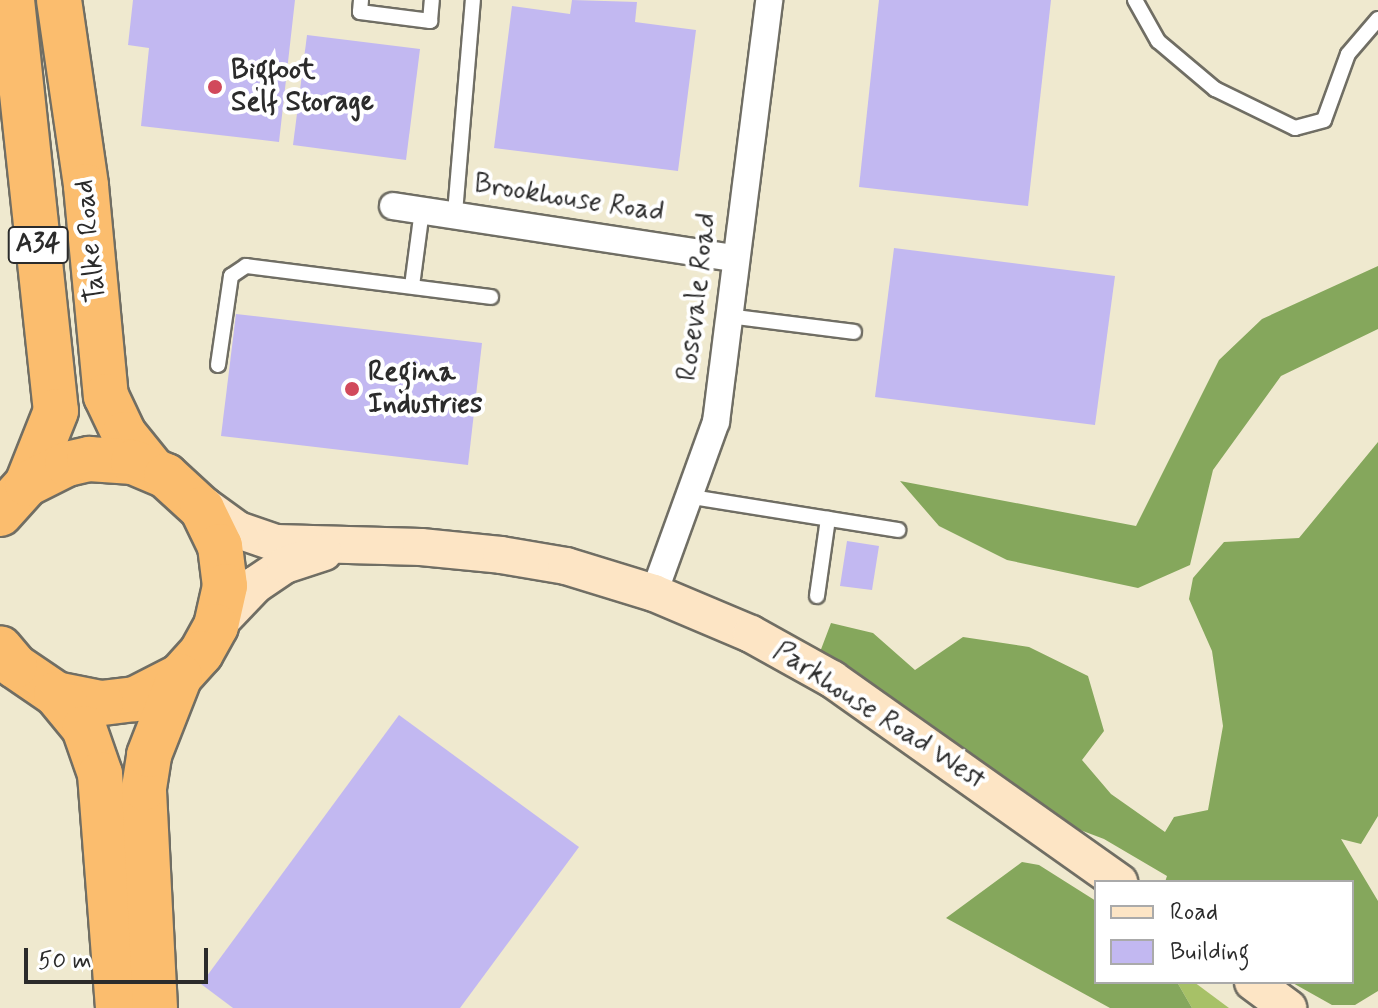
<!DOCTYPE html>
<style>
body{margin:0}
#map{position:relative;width:1378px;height:1008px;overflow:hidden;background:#efe9cf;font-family:Mynerve,sans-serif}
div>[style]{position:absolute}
.green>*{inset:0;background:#a7c167}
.forest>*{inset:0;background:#85a75c}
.building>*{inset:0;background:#c2b8f1}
.roads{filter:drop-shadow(2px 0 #706e64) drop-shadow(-2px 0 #706e64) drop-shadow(0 2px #706e64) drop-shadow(0 -2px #706e64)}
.lane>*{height:14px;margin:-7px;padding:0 7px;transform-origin:7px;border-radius:7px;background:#fff}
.street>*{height:26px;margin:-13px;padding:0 13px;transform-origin:13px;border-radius:13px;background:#fff}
.secondary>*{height:36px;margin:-18px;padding:0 18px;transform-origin:18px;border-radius:18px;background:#fde5c5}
.highway>*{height:44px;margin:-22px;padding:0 22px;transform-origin:22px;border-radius:22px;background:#fbbd6e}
.dots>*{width:22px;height:22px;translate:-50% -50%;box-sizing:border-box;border:4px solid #fff;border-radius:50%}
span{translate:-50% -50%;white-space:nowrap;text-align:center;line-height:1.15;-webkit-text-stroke:8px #fff;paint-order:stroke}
.shield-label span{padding:2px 6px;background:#fff;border:2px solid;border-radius:6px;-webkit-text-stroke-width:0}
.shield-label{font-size:26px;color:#2b2b2b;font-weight:700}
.poi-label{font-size:28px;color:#2b2b2b;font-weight:700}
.left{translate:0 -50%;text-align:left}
.street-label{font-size:28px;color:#2b2b2b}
.legend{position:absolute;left:1094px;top:880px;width:260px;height:104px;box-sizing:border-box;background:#fff;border:2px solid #aaa;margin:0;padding:10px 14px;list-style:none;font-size:24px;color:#2b2b2b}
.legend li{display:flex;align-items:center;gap:16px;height:40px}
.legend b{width:40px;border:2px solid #aaa}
.scale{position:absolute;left:24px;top:948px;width:184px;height:36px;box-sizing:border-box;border:4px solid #2b2b2b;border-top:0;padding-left:10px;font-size:24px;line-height:28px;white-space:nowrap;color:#2b2b2b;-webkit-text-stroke:6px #fff;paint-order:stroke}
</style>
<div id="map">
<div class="green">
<div style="clip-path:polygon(1177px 982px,1194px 982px,1229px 1008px,1192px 1008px)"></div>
</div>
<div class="forest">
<div style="clip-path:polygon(1378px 266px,1378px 329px,1281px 376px,1213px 470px,1190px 565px,1138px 588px,1007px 560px,939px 526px,900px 481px,1136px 526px,1219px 360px,1262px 319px)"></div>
<div style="clip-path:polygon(1378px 442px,1378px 816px,1361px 844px,1341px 839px,1378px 901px,1378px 991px,1355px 1005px,1332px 1005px,1291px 982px,1352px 982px,1352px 882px,1165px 882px,1167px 876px,1104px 839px,1059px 822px,820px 652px,831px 623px,873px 633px,915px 670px,963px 637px,1029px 647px,1088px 676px,1104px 731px,1082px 760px,1111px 794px,1165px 832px,1174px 817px,1208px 810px,1223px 726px,1212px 651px,1189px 599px,1193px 578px,1224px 542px,1299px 538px)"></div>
<div style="clip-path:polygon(1022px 862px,1039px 865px,1096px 901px,1096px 982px,1177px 982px,1192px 1008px,1110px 1008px,946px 918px)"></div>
</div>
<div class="building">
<div style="clip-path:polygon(133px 0,295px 0,279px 142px,141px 126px,149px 48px,128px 45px)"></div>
<div style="clip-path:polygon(572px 0,637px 2px,635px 22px,696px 30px,678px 171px,494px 148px,512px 6px,570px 14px)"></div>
<div style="clip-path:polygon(879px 0,1051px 0,1028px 206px,859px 187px)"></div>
<div style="clip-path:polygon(307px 35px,420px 49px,406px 160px,293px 145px)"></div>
<div style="clip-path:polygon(894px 248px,1115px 276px,1095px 425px,875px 397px)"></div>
<div style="clip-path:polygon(236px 314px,482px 343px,468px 465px,221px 436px)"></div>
<div style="clip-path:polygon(847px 541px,879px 546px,872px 590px,840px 586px)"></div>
<div style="clip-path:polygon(399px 715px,579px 847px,460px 1008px,233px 1008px,201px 984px)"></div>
</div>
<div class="roads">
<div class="lane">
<div style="left:361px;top:0;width:12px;rotate:95deg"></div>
<div style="left:360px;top:12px;width:71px;rotate:7.3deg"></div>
<div style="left:430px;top:21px;width:21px;rotate:-85deg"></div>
<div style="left:1135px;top:0;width:47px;rotate:60.7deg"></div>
<div style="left:1158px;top:41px;width:75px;rotate:40.1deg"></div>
<div style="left:1215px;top:89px;width:89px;rotate:26deg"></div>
<div style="left:1295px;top:128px;width:30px;rotate:-15deg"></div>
<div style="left:1324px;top:120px;width:70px;rotate:-70deg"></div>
<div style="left:1348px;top:54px;width:46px;rotate:-49.4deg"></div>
<div style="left:455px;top:213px;width:214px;rotate:-85.2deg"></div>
<div style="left:412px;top:286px;width:77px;rotate:-82.5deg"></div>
<div style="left:728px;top:316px;width:127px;rotate:7.2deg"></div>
<div style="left:218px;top:365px;width:90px;rotate:-81.7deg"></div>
<div style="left:231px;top:276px;width:18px;rotate:-34deg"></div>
<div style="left:246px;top:266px;width:247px;rotate:7.2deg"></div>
<div style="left:692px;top:497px;width:209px;rotate:9.1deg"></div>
<div style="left:817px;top:596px;width:78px;rotate:-81.9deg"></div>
</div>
<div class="street">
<div style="left:393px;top:206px;width:345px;rotate:8.7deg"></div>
<div style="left:654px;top:593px;width:182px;rotate:-70.1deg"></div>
<div style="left:716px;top:422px;width:425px;rotate:-82.8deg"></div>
</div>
<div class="secondary">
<div style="left:198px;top:501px;width:49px;rotate:35.9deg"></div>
<div style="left:238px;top:530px;width:40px;rotate:18.9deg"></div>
<div style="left:276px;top:543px;width:145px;rotate:1.6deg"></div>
<div style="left:421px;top:547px;width:80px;rotate:5.7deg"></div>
<div style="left:501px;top:555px;width:66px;rotate:9.6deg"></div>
<div style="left:566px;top:566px;width:92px;rotate:17.1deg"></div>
<div style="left:654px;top:593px;width:105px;rotate:22.9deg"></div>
<div style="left:751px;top:634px;width:93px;rotate:29.1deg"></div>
<div style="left:832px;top:679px;width:352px;rotate:35.3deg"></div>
<div style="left:216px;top:626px;width:57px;rotate:-46.4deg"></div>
<div style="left:255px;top:585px;width:36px;rotate:-34deg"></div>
<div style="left:285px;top:565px;width:41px;rotate:-18.4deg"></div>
<div style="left:1253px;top:982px;width:44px;rotate:36.6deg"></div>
</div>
<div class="highway">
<div style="left:12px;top:0;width:413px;rotate:83.9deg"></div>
<div style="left:56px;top:411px;width:79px;rotate:111.7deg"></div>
<div style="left:59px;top:0;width:188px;rotate:81.7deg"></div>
<div style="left:86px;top:186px;width:211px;rotate:84.6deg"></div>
<div style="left:106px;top:396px;width:42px;rotate:64.7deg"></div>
<div style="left:124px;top:434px;width:46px;rotate:51.1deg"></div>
<div style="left:0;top:514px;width:40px;rotate:-48deg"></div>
<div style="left:27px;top:484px;width:45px;rotate:-26.6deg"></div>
<div style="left:67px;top:464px;width:23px;rotate:-13deg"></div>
<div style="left:89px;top:459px;width:44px;rotate:3.9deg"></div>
<div style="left:133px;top:462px;width:36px;rotate:23deg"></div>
<div style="left:166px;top:476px;width:49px;rotate:42.5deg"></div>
<div style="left:202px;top:509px;width:41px;rotate:64.1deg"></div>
<div style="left:220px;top:546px;width:40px;rotate:82.9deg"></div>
<div style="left:225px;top:586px;width:41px;rotate:102.7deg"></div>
<div style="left:216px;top:626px;width:31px;rotate:119deg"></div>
<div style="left:201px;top:653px;width:31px;rotate:132deg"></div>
<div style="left:180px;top:676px;width:51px;rotate:152.9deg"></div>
<div style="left:135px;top:699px;width:34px;rotate:173deg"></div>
<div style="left:101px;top:703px;width:46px;rotate:-168.7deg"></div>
<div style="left:56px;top:694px;width:50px;rotate:-145.7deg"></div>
<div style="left:15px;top:666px;width:23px;rotate:-130deg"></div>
<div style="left:56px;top:694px;width:44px;rotate:50.5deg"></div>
<div style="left:84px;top:728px;width:49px;rotate:70.8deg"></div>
<div style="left:100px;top:774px;width:235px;rotate:85.6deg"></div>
<div style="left:155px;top:1008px;width:220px;rotate:-92.9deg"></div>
<div style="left:144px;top:788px;width:33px;rotate:-81deg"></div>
<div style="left:149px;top:755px;width:85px;rotate:-68.6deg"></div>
</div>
</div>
<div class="dots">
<div style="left:215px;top:87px;background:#d1495b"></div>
<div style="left:352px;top:389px;background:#d1495b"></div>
</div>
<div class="shield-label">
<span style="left:38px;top:245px">A34</span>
</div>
<div class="poi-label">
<span class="left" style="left:231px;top:87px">Bigfoot<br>Self Storage</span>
<span class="left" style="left:368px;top:389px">Regina<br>Industries</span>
</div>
<div class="street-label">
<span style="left:569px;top:199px;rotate:9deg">Brookhouse Road</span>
<span style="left:91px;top:241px;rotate:-96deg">Talke Road</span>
<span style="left:698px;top:297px;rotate:-83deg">Rosevale Road</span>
<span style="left:879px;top:716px;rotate:33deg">Parkhouse Road West</span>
</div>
<ul class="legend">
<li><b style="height:10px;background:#fde5c5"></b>Road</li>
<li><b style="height:22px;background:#c2b8f1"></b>Building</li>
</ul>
<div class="scale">50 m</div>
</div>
